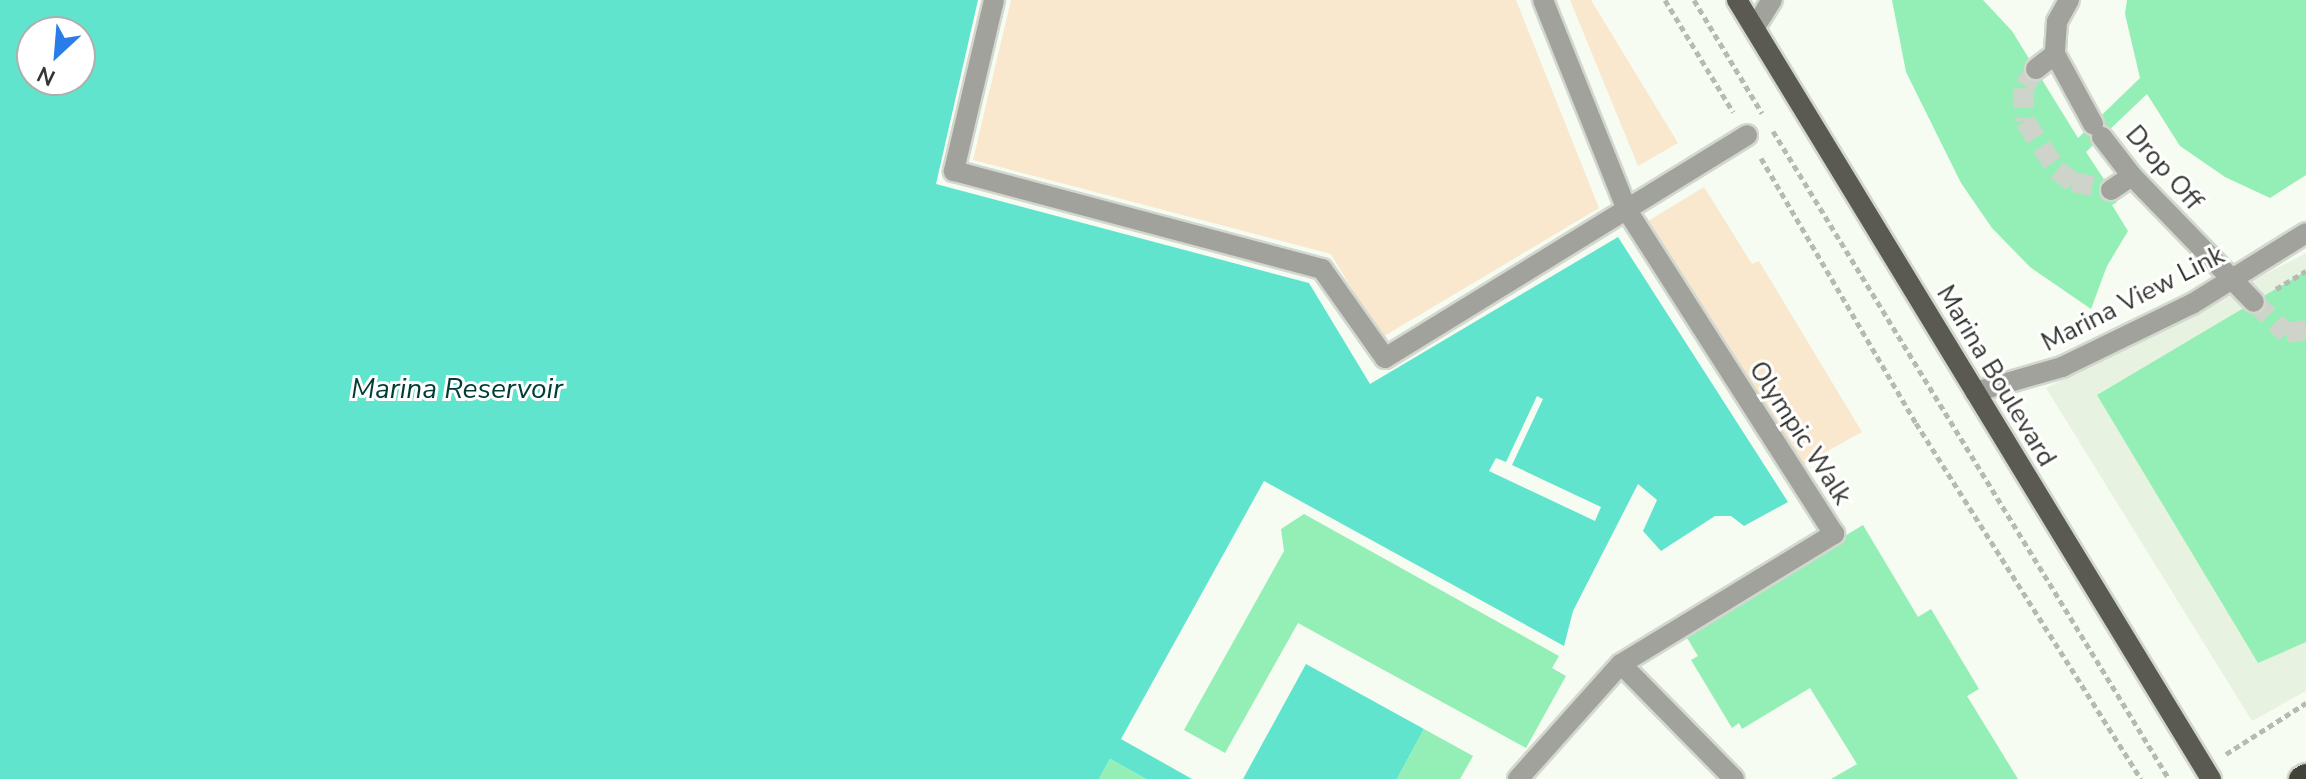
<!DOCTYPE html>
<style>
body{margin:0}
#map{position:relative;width:2306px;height:779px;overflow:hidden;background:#f6fcf1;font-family:"Nunito Sans",sans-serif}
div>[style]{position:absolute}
.built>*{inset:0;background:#e8f2e0}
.green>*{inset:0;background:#f9e8ce}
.water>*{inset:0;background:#61e4ce}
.pier>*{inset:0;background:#f6fcf1}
.building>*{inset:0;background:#93efb5}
.minor-tunnel>*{height:20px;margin-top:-10px;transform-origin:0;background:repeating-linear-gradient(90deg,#cfd4cb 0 20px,transparent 0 30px)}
.path>*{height:5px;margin-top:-2.5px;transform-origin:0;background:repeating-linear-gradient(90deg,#b6bbb2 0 6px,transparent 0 10px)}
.roads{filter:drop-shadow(2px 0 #d3d8cf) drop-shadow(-2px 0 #d3d8cf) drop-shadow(0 2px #d3d8cf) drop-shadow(0 -2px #d3d8cf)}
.minor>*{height:20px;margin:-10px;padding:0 10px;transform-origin:10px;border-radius:10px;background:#a2a29d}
.major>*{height:20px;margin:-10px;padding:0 10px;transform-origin:10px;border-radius:10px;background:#5b5a52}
.highway>*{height:24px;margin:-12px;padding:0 12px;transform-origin:12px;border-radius:12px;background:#424238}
span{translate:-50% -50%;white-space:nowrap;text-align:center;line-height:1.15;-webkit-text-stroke:6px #fff;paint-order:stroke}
.street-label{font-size:26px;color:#343632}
.water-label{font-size:28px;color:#003e35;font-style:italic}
.north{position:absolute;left:16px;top:16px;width:80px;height:80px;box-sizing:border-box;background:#fff;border:2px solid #aeafad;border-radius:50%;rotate:206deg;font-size:22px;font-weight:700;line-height:32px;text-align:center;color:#343632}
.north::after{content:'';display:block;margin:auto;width:28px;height:36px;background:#2a7de8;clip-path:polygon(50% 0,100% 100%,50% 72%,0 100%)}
</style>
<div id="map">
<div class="built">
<div style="clip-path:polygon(2306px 253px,2306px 691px,2252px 721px,2046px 388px)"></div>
</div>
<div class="green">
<div style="clip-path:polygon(1011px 0,1516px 0,1599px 208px,1381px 338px,1331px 254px,973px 160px)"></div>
<div style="clip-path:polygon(1570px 0,1591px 0,1678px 143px,1638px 166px)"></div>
<div style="clip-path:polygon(1704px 187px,1752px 264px,1759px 261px,1862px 432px,1804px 464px,1648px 221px)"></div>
</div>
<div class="water">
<div style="clip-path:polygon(evenodd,0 0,978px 0,936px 184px,1309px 283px,1370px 384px,1618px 237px,1788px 502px,1744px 526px,1731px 516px,1715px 516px,1661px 551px,1643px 531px,1657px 500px,1638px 484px,1573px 611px,1564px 646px,1264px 481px,1121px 739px,1192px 779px,1146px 779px,1110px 759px,1099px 779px,0 779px,0 0,32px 32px,80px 32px,80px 80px,32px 80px,32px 32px)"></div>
<div style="clip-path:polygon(1306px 664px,1424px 729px,1397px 779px,1243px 779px)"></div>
</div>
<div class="pier">
<div style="clip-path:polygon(1537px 396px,1543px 399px,1512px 465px,1601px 507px,1595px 521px,1489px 471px,1496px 458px,1506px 462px)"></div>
</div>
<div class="building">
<div style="clip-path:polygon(1892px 0,1983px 0,2012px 31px,2078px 138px,2140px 78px,2125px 14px,2127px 0,2306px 0,2306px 175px,2270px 198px,2225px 177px,2180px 146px,2147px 94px,2086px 152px,2111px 190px,2117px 202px,2112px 205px,2128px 231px,2107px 266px,2091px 309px,2030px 267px,1992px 228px,1961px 183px,1906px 72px)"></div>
<div style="clip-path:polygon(2306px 271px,2306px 642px,2258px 663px,2097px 395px)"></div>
<div style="clip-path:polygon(1304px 514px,1559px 656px,1552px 668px,1566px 676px,1526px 748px,1298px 623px,1225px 753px,1184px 730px,1284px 551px,1281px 529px)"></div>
<div style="clip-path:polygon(1863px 525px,1918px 617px,1931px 609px,1979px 689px,1967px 696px,2018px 779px,1831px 779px,1857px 764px,1810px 688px,1742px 729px,1739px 723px,1732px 728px,1691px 660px,1698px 656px,1684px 633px)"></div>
<div style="clip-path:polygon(1424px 729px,1473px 756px,1460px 779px,1397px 779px)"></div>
<div style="clip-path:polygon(1110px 759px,1146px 779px,1099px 779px)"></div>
</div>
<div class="minor-tunnel">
<div style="left:2036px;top:69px;width:23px;rotate:124deg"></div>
<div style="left:2023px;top:88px;width:33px;rotate:87deg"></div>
<div style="left:2025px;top:121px;width:59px;rotate:56.9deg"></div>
<div style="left:2057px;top:170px;width:20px;rotate:37deg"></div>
<div style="left:2073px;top:182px;width:39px;rotate:12deg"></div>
<div style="left:2254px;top:302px;width:45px;rotate:44.1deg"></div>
<div style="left:2286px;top:333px;width:20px;rotate:-9deg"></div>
</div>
<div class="path">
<div style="left:1665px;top:0;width:131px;rotate:58.7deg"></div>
<div style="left:1694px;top:0;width:132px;rotate:59deg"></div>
<div style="left:1773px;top:131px;width:759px;rotate:58.57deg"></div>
<div style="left:1761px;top:158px;width:307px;rotate:59.7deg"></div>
<div style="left:1916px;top:423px;width:421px;rotate:57.7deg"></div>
<div style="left:2276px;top:289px;width:35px;rotate:-31deg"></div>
<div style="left:2226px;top:754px;width:95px;rotate:-32.5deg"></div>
</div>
<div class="roads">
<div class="minor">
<div style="left:994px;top:0;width:176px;rotate:103.2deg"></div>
<div style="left:954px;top:171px;width:381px;rotate:14.9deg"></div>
<div style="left:1322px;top:269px;width:109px;rotate:54.7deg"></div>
<div style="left:1385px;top:358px;width:425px;rotate:-31.6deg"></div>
<div style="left:2069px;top:0;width:25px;rotate:119deg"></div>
<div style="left:2057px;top:22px;width:32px;rotate:94deg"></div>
<div style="left:2055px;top:54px;width:80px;rotate:61.5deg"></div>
<div style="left:1755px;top:27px;width:32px;rotate:-58deg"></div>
<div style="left:2036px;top:69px;width:24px;rotate:-38deg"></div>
<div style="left:2102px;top:137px;width:49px;rotate:52.4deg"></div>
<div style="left:2132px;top:176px;width:175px;rotate:45.9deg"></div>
<div style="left:2111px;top:190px;width:25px;rotate:-34deg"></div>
<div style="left:1975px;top:392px;width:91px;rotate:-16deg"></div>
<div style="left:2062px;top:367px;width:144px;rotate:-25.9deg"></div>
<div style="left:2192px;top:304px;width:134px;rotate:-31.9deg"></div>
<div style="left:1621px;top:664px;width:161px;rotate:45.5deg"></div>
<div style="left:1518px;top:779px;width:154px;rotate:-48.2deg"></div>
<div style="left:1621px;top:664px;width:250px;rotate:-31.4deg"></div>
<div style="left:1834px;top:534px;width:384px;rotate:-122.6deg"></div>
<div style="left:1627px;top:210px;width:226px;rotate:-111.8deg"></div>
</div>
<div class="major">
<div style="left:1737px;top:0;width:912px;rotate:58.68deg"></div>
</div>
<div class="highway">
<div style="left:2301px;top:779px;width:6px;rotate:-31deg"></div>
</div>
</div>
<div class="street-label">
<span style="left:2164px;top:168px;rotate:49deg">Drop Off</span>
<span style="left:2133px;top:299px;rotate:-27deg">Marina View Link</span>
<span style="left:1996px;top:376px;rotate:59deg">Marina Boulevard</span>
<span style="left:1800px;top:433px;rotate:57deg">Olympic Walk</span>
</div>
<div class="water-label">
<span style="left:457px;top:389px">Marina Reservoir</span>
</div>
<div class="north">N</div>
</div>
